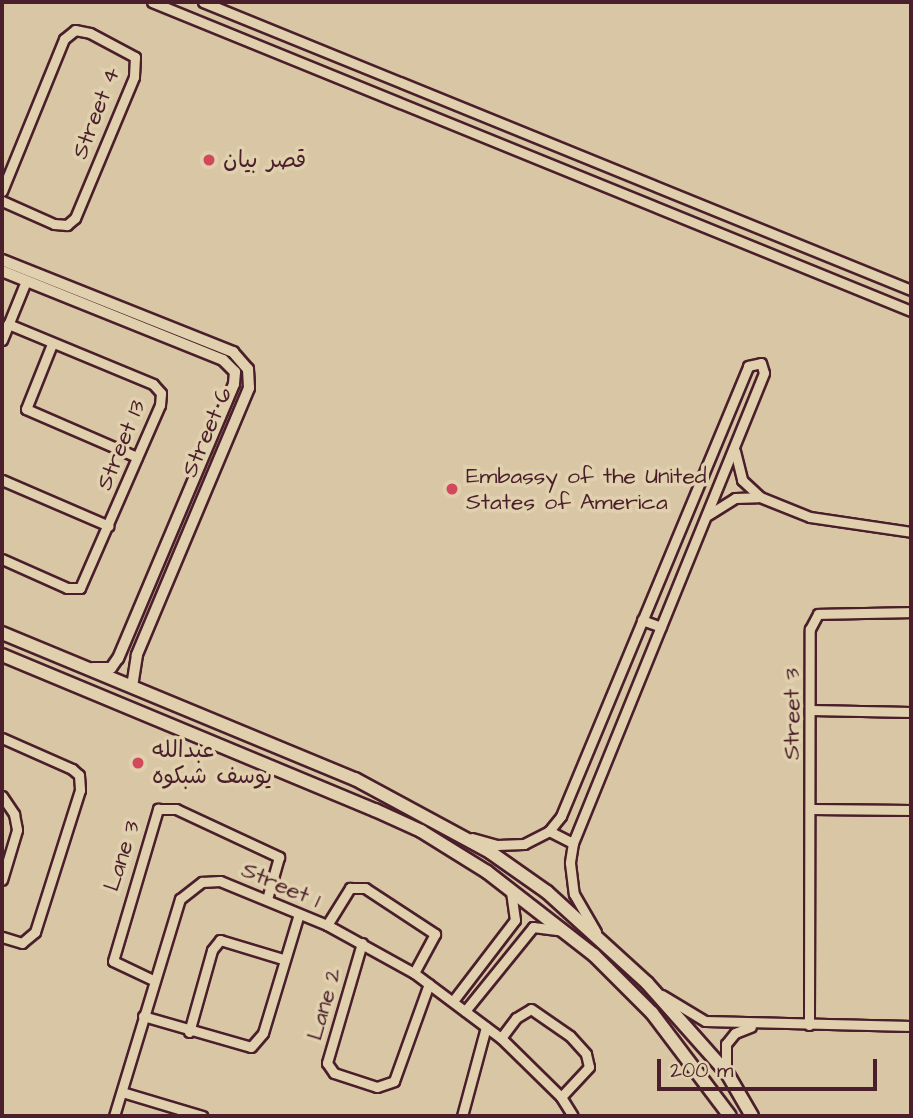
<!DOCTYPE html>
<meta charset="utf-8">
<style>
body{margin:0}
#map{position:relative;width:913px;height:1118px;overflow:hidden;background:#d8c6a5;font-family:"Architects Daughter","Playpen Sans Arabic",sans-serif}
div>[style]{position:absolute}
.roads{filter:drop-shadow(2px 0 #4a1f2b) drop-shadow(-2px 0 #4a1f2b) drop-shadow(0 2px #4a1f2b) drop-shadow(0 -2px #4a1f2b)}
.minor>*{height:9px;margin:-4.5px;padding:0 4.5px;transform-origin:4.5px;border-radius:4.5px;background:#e1d0ad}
.tertiary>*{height:10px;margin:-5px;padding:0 5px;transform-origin:5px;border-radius:5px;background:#e1d0ad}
.secondary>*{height:12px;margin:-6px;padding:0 6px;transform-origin:6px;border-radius:6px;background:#e1d0ad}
.dots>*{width:19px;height:19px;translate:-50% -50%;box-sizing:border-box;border:4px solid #e1d0ad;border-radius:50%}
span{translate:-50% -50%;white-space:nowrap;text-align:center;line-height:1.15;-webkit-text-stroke:7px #e1d0ad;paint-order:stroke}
.street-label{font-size:23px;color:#4a1f2b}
.poi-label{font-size:23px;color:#4a1f2b}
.left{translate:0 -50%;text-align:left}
.frame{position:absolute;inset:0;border:4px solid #4a1f2b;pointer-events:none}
.scale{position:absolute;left:657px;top:1059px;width:220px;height:32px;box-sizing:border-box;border:4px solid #4a1f2b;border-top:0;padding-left:9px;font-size:21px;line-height:24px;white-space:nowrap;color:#4a1f2b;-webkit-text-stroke:5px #e1d0ad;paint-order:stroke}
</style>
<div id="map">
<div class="roads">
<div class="minor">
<div style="left:152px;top:2px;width:819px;rotate:22.15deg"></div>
<div style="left:203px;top:2px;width:764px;rotate:22.14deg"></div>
<div style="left:2px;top:191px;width:164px;rotate:-67.8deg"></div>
<div style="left:64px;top:39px;width:14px;rotate:-39deg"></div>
<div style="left:75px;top:30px;width:15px;rotate:11deg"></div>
<div style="left:90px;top:33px;width:51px;rotate:28.1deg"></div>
<div style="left:135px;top:57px;width:20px;rotate:93deg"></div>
<div style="left:134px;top:77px;width:153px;rotate:112.7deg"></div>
<div style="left:75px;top:218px;width:11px;rotate:139deg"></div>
<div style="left:67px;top:225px;width:13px;rotate:-176deg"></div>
<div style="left:54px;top:224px;width:57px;rotate:-156.1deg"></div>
<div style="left:2px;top:340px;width:64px;rotate:-67.9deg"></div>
<div style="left:52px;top:344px;width:70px;rotate:111.8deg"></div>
<div style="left:26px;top:409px;width:121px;rotate:23.4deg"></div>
<div style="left:735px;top:451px;width:30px;rotate:76deg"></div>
<div style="left:742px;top:480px;width:25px;rotate:43deg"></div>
<div style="left:760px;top:497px;width:54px;rotate:21.8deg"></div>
<div style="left:810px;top:517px;width:102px;rotate:8.4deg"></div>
<div style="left:2px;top:480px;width:116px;rotate:23.3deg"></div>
<div style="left:708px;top:515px;width:32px;rotate:-32deg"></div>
<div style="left:735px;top:498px;width:23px;rotate:-2deg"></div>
<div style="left:2px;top:559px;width:71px;rotate:24deg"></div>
<div style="left:67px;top:588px;width:13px"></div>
<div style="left:80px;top:588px;width:200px;rotate:-66.4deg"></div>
<div style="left:160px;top:405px;width:12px;rotate:-85deg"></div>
<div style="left:161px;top:393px;width:12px;rotate:-132deg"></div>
<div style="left:153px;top:384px;width:157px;rotate:-157.5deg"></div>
<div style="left:642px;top:620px;width:20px;rotate:20deg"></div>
<div style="left:811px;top:710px;width:100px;rotate:1.1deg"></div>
<div style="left:2px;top:738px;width:77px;rotate:23.9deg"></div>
<div style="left:72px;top:769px;width:9px;rotate:41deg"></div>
<div style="left:79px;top:775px;width:15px;rotate:86deg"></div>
<div style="left:80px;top:790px;width:149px;rotate:107.6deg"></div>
<div style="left:35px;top:932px;width:17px;rotate:140deg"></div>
<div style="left:22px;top:943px;width:21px;rotate:-163deg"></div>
<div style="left:2px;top:796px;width:22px;rotate:56deg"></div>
<div style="left:14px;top:814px;width:16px;rotate:79deg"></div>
<div style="left:17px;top:830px;width:52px;rotate:106.7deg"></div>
<div style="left:812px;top:809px;width:99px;rotate:0.6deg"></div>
<div style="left:549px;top:831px;width:27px;rotate:27deg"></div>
<div style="left:472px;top:838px;width:26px;rotate:16deg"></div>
<div style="left:497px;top:845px;width:27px;rotate:-2deg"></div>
<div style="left:524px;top:844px;width:28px;rotate:-27deg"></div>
<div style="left:549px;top:831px;width:19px;rotate:-51deg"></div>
<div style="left:561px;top:816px;width:487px;rotate:-67.4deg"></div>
<div style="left:748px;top:366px;width:13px;rotate:-13deg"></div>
<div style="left:761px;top:363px;width:10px;rotate:73deg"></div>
<div style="left:764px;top:373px;width:507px;rotate:112.12deg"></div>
<div style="left:573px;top:843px;width:20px;rotate:99deg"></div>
<div style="left:570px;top:863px;width:31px;rotate:83deg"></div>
<div style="left:574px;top:894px;width:44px;rotate:59.9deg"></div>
<div style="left:327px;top:925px;width:44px;rotate:-58.1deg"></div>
<div style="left:350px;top:888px;width:15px"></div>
<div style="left:365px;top:888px;width:84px;rotate:33.3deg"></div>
<div style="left:435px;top:934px;width:44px;rotate:118.3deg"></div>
<div style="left:362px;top:943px;width:125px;rotate:106.3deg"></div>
<div style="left:327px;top:1063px;width:12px;rotate:55deg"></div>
<div style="left:334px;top:1073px;width:45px;rotate:18deg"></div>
<div style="left:377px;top:1087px;width:18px;rotate:-19deg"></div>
<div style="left:394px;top:1081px;width:103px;rotate:-70.2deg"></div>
<div style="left:153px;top:980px;width:44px;rotate:-154.6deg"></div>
<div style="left:113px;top:961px;width:159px;rotate:-73.5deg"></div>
<div style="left:158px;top:809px;width:18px"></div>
<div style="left:176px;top:809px;width:114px;rotate:25deg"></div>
<div style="left:279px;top:857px;width:44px;rotate:105.9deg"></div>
<div style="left:662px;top:995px;width:50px;rotate:31.2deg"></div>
<div style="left:705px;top:1021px;width:206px;rotate:1.4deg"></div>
<div style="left:453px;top:1001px;width:102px;rotate:-52.6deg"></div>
<div style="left:515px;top:920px;width:30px;rotate:-98deg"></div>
<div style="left:465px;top:1011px;width:108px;rotate:-51deg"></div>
<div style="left:533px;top:927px;width:26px;rotate:7deg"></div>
<div style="left:143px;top:1016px;width:112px;rotate:16deg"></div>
<div style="left:251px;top:1047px;width:18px;rotate:-49deg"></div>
<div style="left:263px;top:1033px;width:124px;rotate:-73.2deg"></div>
<div style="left:809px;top:1025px;width:396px;rotate:-89.9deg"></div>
<div style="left:810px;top:629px;width:17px;rotate:-62deg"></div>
<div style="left:818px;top:614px;width:93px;rotate:-1.2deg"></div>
<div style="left:189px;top:1032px;width:85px;rotate:-74.3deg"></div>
<div style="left:212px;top:950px;width:13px;rotate:-51deg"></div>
<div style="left:220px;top:940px;width:66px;rotate:16.8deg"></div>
<div style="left:501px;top:1038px;width:25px;rotate:-53deg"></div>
<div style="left:516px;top:1018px;width:17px;rotate:-31deg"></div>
<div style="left:531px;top:1009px;width:47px;rotate:34.7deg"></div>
<div style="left:570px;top:1036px;width:24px;rotate:48deg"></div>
<div style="left:586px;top:1054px;width:13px;rotate:77deg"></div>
<div style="left:589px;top:1067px;width:41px;rotate:133deg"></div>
<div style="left:726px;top:1072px;width:28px;rotate:-90deg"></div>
<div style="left:726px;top:1044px;width:14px;rotate:-51deg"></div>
<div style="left:735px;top:1033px;width:17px;rotate:-21deg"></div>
<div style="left:122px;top:1092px;width:84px;rotate:16.7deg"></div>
<div style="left:114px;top:1116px;width:227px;rotate:-73.1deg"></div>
<div style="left:180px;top:899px;width:28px;rotate:-38deg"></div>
<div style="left:202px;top:882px;width:18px;rotate:-3deg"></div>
<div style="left:220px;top:881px;width:116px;rotate:22.4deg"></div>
<div style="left:327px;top:925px;width:99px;rotate:28.9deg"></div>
<div style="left:414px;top:973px;width:109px;rotate:36.8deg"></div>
<div style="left:501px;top:1038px;width:84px;rotate:44.5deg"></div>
<div style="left:561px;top:1097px;width:22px;rotate:58deg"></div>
<div style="left:462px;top:1116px;width:92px;rotate:-74.9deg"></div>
</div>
<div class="tertiary">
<div style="left:2px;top:260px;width:249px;rotate:21.7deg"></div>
<div style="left:233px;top:352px;width:23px;rotate:49deg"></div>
<div style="left:248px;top:369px;width:19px;rotate:87deg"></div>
<div style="left:249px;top:388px;width:290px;rotate:112.8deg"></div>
<div style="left:137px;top:655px;width:31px;rotate:99deg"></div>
<div style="left:2px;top:271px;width:238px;rotate:21.9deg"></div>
<div style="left:223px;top:360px;width:17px;rotate:45deg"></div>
<div style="left:235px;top:372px;width:12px;rotate:95deg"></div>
<div style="left:234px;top:384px;width:298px;rotate:112.9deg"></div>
<div style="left:118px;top:658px;width:12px;rotate:125deg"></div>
<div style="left:111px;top:668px;width:18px;rotate:180deg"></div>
</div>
<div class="secondary">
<div style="left:2px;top:633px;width:382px;rotate:22.5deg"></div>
<div style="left:355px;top:779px;width:153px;rotate:28.4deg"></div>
<div style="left:490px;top:852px;width:70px;rotate:35.1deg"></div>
<div style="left:547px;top:892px;width:135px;rotate:42.3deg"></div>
<div style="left:647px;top:983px;width:120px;rotate:48.4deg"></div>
<div style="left:727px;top:1073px;width:50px;rotate:59.8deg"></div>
<div style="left:2px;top:655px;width:404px;rotate:22.6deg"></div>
<div style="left:375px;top:810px;width:51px;rotate:24.5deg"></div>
<div style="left:421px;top:831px;width:78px;rotate:31.8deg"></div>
<div style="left:487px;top:872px;width:135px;rotate:37.8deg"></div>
<div style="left:594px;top:955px;width:82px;rotate:45deg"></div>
<div style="left:652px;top:1013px;width:129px;rotate:52.9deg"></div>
</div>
</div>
<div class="dots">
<div style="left:209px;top:160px;background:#d1495b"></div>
<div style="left:452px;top:489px;background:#d1495b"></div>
<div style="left:138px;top:763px;background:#d1495b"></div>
</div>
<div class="street-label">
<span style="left:96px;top:113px;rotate:-69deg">Street 4</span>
<span style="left:207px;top:432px;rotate:-67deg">Street 6</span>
<span style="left:121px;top:445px;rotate:-68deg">Street 13</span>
<span style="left:792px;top:714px;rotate:-90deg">Street 3</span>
<span style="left:122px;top:856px;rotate:-72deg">Lane 3</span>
<span style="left:281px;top:885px;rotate:23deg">Street 1</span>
<span style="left:324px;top:1004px;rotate:-74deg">Lane 2</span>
</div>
<div class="poi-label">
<span class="left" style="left:223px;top:160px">قصر بيان</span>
<span class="left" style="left:466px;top:489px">Embassy of the United<br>States of America</span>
<span class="left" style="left:152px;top:763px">عبدالله<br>يوسف شبكوه</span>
</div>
<div class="frame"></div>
<div class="scale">200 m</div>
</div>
